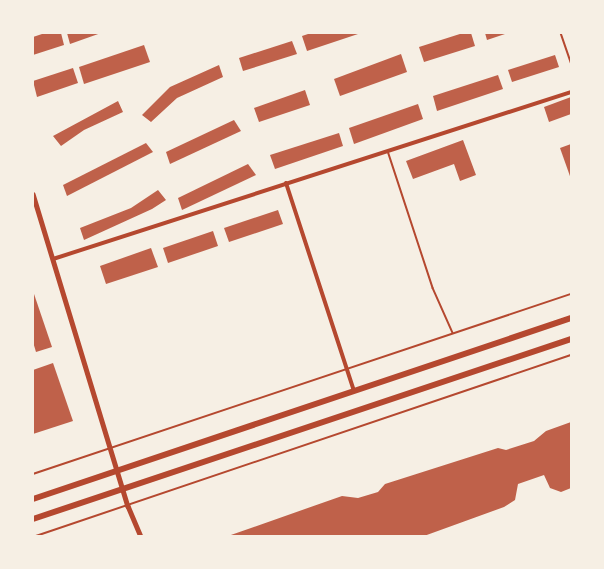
<!DOCTYPE html>
<style>
body{margin:0}
#map{position:relative;width:604px;height:569px;overflow:hidden;background:#f6efe4;font-family:Overpass,sans-serif}
div>[style]{position:absolute}
.building>*{inset:0;background:#bf614a}
.service>*{height:1.5px;margin:-0.75px;padding:0 0.75px;transform-origin:0.75px;border-radius:0.75px;background:#b5482f}
.minor>*{height:4px;margin:-2px;padding:0 2px;transform-origin:2px;border-radius:2px;background:#b5482f}
.tertiary>*{height:4.5px;margin:-2.25px;padding:0 2.25px;transform-origin:2.25px;border-radius:2.25px;background:#b5482f}
.primary>*{height:6px;margin:-3px;padding:0 3px;transform-origin:3px;border-radius:3px;background:#b5482f}
span{translate:-50% -50%;white-space:nowrap;text-align:center;line-height:1.15;-webkit-text-stroke:6px #f6efe4;paint-order:stroke}
.frame{position:absolute;inset:0;border:34px solid #f6efe4;pointer-events:none}
</style>
<div id="map">
<div class="building">
<div style="clip-path:polygon(45px 33px,61px 33px,64px 45px,33px 55px,33px 37px)"></div>
<div style="clip-path:polygon(67px 33px,101px 33px,70px 44px)"></div>
<div style="clip-path:polygon(311px 33px,361px 33px,307px 51px,302px 36px)"></div>
<div style="clip-path:polygon(463px 33px,471px 33px,475px 46px,424px 62px,419px 47px)"></div>
<div style="clip-path:polygon(485px 33px,508px 33px,487px 40px)"></div>
<div style="clip-path:polygon(292px 41px,297px 54px,243px 71px,239px 58px)"></div>
<div style="clip-path:polygon(144px 45px,150px 62px,84px 84px,79px 67px)"></div>
<div style="clip-path:polygon(401px 54px,407px 72px,340px 96px,334px 79px)"></div>
<div style="clip-path:polygon(555px 55px,559px 67px,512px 82px,508px 70px)"></div>
<div style="clip-path:polygon(219px 65px,223px 77px,177px 98px,151px 122px,142px 115px,170px 87px)"></div>
<div style="clip-path:polygon(73px 68px,78px 83px,37px 97px,33px 81px)"></div>
<div style="clip-path:polygon(498px 75px,503px 89px,437px 111px,433px 96px)"></div>
<div style="clip-path:polygon(305px 90px,310px 105px,259px 122px,254px 108px)"></div>
<div style="clip-path:polygon(571px 97px,571px 114px,549px 122px,544px 107px)"></div>
<div style="clip-path:polygon(118px 101px,123px 112px,84px 130px,61px 146px,53px 136px)"></div>
<div style="clip-path:polygon(418px 104px,423px 119px,354px 144px,349px 128px)"></div>
<div style="clip-path:polygon(234px 120px,241px 131px,170px 164px,166px 152px)"></div>
<div style="clip-path:polygon(339px 133px,343px 146px,275px 169px,270px 155px)"></div>
<div style="clip-path:polygon(463px 140px,476px 175px,460px 181px,454px 164px,413px 179px,406px 161px)"></div>
<div style="clip-path:polygon(146px 143px,153px 152px,67px 196px,63px 185px)"></div>
<div style="clip-path:polygon(571px 144px,571px 179px,560px 148px)"></div>
<div style="clip-path:polygon(248px 164px,256px 175px,182px 210px,178px 198px)"></div>
<div style="clip-path:polygon(158px 190px,166px 200px,152px 209px,84px 240px,80px 228px,131px 208px)"></div>
<div style="clip-path:polygon(278px 210px,283px 224px,229px 242px,224px 228px)"></div>
<div style="clip-path:polygon(213px 231px,218px 246px,168px 263px,163px 248px)"></div>
<div style="clip-path:polygon(151px 248px,158px 267px,106px 284px,100px 266px)"></div>
<div style="clip-path:polygon(33px 291px,52px 347px,36px 352px,33px 342px)"></div>
<div style="clip-path:polygon(53px 363px,73px 421px,33px 434px,33px 370px)"></div>
<div style="clip-path:polygon(571px 422px,571px 488px,561px 492px,550px 488px,544px 475px,518px 484px,515px 500px,504px 507px,424px 536px,228px 536px,342px 496px,358px 498px,378px 492px,385px 484px,498px 448px,506px 450px,534px 441px,546px 431px)"></div>
</div>
<div class="service">
<div style="left:561px;top:33px;width:31px;rotate:71deg"></div>
<div style="left:388px;top:151px;width:144px;rotate:71.8deg"></div>
<div style="left:433px;top:288px;width:49px;rotate:66deg"></div>
<div style="left:33px;top:474px;width:567px;rotate:-18.5deg"></div>
<div style="left:36px;top:536px;width:565px;rotate:-18.69deg"></div>
</div>
<div class="minor">
<div style="left:286px;top:183px;width:219px;rotate:71.9deg"></div>
<div style="left:53px;top:259px;width:544px;rotate:-17.87deg"></div>
</div>
<div class="tertiary">
<div style="left:33px;top:194px;width:326px;rotate:73.1deg"></div>
<div style="left:128px;top:506px;width:33px;rotate:67deg"></div>
</div>
<div class="primary">
<div style="left:33px;top:499px;width:568px;rotate:-18.59deg"></div>
<div style="left:33px;top:519px;width:567px;rotate:-18.5deg"></div>
</div>
<div class="frame"></div>
</div>
